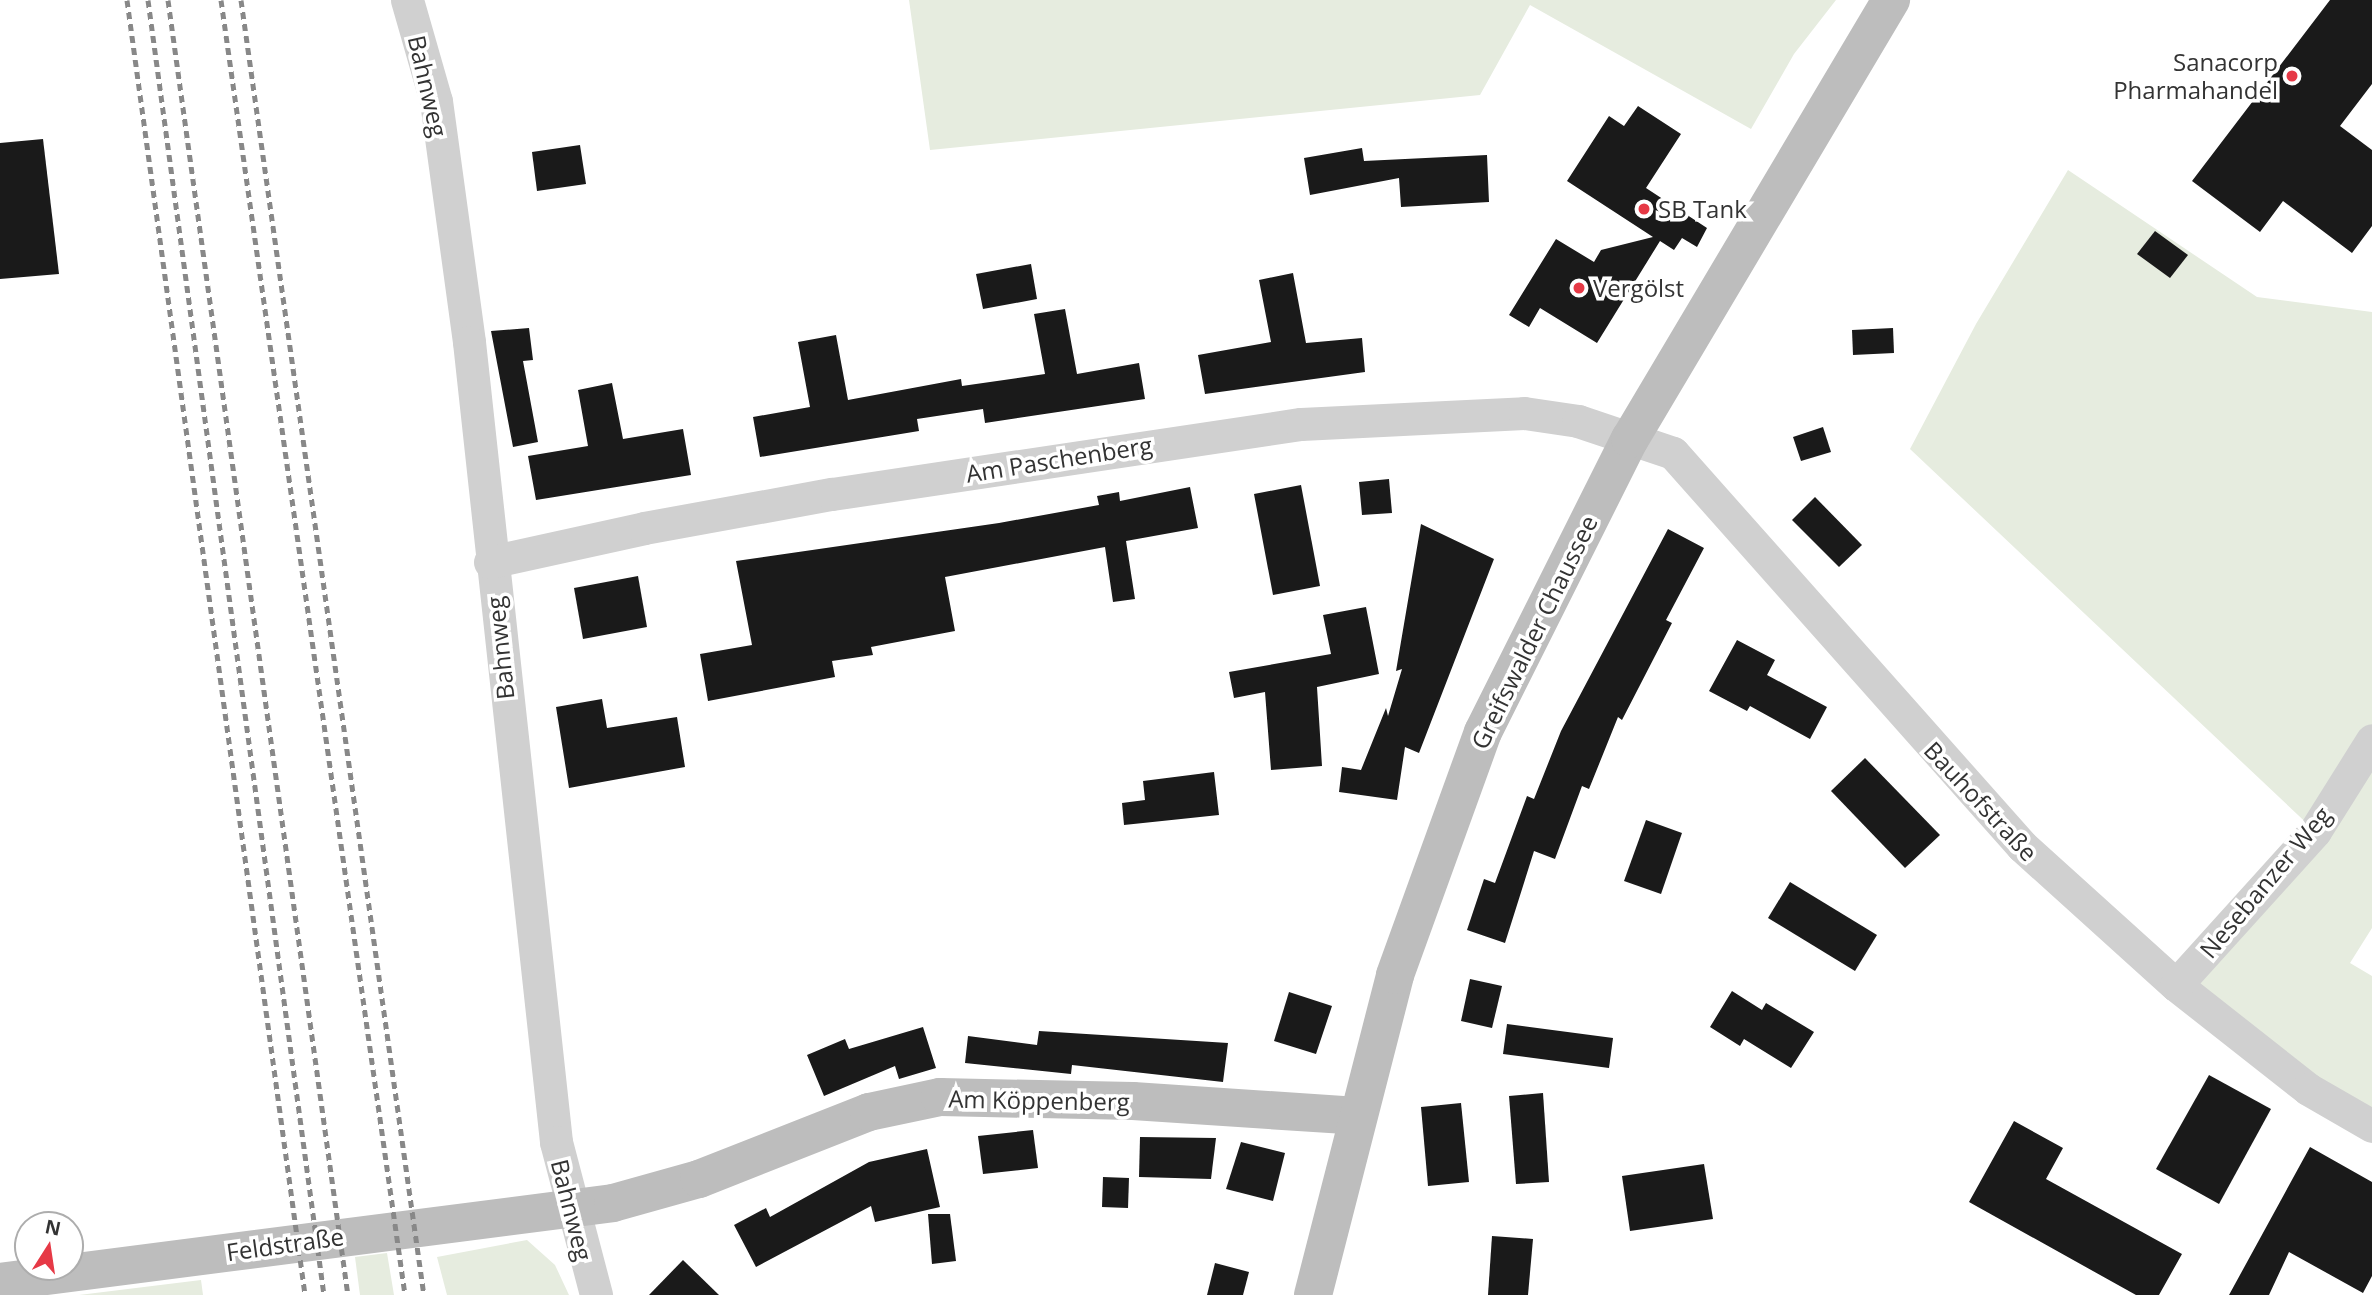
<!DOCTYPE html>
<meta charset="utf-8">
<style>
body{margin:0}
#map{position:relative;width:2372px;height:1295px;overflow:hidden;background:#fff;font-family:"Open Sans",sans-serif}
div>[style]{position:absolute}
.green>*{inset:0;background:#e6ecdf}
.building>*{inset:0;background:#1a1a1a}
.street>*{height:33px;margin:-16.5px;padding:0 16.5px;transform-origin:16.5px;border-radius:16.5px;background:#d0d0d0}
.secondary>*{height:38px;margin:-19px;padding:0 19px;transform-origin:19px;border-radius:19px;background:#bdbdbd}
.rail>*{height:5px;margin-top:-2.5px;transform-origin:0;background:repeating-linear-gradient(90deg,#888 0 7px,transparent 0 12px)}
.dots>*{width:19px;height:19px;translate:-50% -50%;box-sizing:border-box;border:4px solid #fff;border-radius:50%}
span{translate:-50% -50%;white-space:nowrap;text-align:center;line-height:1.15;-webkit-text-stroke:7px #fff;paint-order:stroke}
.poi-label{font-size:24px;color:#333}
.right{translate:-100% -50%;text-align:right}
.left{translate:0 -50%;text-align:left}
.street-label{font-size:24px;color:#333}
.north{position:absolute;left:14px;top:1211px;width:70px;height:70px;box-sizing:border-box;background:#fff;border:2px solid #adadad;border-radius:50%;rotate:12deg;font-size:19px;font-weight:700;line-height:28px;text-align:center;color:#333}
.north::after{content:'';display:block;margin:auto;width:24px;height:32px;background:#e63946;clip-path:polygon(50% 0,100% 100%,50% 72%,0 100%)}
</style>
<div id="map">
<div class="green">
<div style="clip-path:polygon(909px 0,1836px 0,1794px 54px,1751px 129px,1530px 5px,1480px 95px,930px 150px)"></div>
<div style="clip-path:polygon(2068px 170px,2257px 297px,2372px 312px,2372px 928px,2350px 963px,2372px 976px,2372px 1126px,2176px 985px,2315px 831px,1910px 449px,1976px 324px)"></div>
<div style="clip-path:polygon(527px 1240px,555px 1265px,569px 1295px,447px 1295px,437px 1257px)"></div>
<div style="clip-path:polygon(387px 1253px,394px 1295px,360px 1295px,355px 1257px)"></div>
<div style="clip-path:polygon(201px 1280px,203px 1295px,79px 1295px)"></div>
</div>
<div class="building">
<div style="clip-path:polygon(2330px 0,2372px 0,2372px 84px,2340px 126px,2372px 150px,2372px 226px,2352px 253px,2283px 201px,2260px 232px,2192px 181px)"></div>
<div style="clip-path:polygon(1638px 106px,1681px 134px,1646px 188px,1707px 228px,1697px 247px,1682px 238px,1674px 250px,1660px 241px,1597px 343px,1540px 308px,1529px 327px,1509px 315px,1556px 239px,1594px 262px,1601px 250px,1653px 237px,1567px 181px,1609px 116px,1624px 126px)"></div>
<div style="clip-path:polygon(43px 139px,59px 274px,0 279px,0 143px)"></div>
<div style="clip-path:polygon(580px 145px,586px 184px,537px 191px,532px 152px)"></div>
<div style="clip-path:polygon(1362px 148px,1364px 161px,1487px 155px,1489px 202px,1401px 207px,1399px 178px,1310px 195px,1304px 158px)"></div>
<div style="clip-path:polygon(2155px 231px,2188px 255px,2170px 278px,2137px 254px)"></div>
<div style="clip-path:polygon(1031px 264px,1037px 299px,983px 309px,976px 274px)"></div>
<div style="clip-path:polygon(1293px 273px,1306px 343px,1362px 338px,1365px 372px,1205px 394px,1198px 355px,1271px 342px,1259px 280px)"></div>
<div style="clip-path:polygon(1065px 309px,1077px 374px,1139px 363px,1145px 399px,985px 423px,983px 409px,917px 419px,919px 431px,760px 457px,753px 417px,810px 407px,798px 342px,836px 335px,848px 400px,961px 379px,962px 386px,1045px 374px,1034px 314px)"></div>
<div style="clip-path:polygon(529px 328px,533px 360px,523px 361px,538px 442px,513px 447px,491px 331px)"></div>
<div style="clip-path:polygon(1893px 328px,1894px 353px,1853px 355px,1852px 330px)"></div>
<div style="clip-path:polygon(612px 383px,623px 439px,683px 429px,691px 475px,536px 500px,528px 456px,588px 446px,578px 390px)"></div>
<div style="clip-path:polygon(1823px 427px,1831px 452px,1801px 461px,1793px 437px)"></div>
<div style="clip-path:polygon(1389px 479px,1392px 513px,1362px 515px,1359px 482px)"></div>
<div style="clip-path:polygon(1301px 485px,1320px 586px,1273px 595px,1254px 494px)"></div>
<div style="clip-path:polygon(1190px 487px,1198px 528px,1126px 541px,1135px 599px,1113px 602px,1105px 547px,945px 577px,955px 631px,871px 647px,873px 655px,832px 661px,835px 677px,708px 701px,700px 654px,752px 645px,736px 561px,999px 523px,1099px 505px,1097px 496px,1119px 492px,1120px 501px)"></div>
<div style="clip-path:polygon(1815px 497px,1862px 545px,1839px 567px,1792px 520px)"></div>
<div style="clip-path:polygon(1421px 524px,1494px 559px,1419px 753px,1405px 747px,1397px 800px,1339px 792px,1342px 767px,1361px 770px,1386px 708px,1388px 716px,1402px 669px,1396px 671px)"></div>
<div style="clip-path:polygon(1668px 529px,1704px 548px,1666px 620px,1672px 623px,1622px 720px,1618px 717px,1589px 789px,1582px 786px,1555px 859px,1534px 851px,1505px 943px,1467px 930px,1484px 879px,1495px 883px,1527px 796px,1534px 799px,1561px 731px)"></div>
<div style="clip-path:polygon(638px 576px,647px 627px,583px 639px,574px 588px)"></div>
<div style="clip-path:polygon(1366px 607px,1379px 674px,1317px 687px,1322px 766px,1271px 770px,1265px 692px,1234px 698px,1229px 672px,1331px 654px,1323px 615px)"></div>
<div style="clip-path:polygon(1737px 640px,1775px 660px,1767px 675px,1827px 707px,1810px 739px,1750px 706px,1747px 711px,1709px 691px)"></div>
<div style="clip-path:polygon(602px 699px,607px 728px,677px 717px,685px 767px,569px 788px,556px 707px)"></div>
<div style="clip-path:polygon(1865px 758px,1940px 835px,1905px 868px,1831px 791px)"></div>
<div style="clip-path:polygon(1214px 772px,1219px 815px,1124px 825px,1122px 803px,1145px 800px,1143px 781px)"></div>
<div style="clip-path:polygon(1646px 820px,1682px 833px,1661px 894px,1624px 881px)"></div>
<div style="clip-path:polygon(1790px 882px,1877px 935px,1855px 971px,1768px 918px)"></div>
<div style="clip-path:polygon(1470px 979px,1502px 986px,1492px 1028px,1461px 1021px)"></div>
<div style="clip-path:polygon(1732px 991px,1762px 1010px,1766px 1003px,1814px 1032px,1791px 1068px,1744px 1039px,1740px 1046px,1710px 1027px)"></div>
<div style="clip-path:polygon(1289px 992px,1332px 1006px,1316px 1054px,1274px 1041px)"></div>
<div style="clip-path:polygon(1507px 1024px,1613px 1038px,1609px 1068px,1503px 1054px)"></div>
<div style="clip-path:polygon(923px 1027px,936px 1068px,899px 1079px,895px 1066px,824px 1096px,807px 1055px,845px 1039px,849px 1049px)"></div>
<div style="clip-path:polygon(1039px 1031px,1228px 1043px,1223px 1082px,1072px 1065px,1071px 1074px,965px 1063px,968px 1036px,1037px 1045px)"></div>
<div style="clip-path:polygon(2209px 1075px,2271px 1109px,2219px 1204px,2156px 1169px)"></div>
<div style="clip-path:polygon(1543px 1093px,1549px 1182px,1516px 1184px,1509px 1096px)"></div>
<div style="clip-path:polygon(1461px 1103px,1469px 1182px,1428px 1186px,1421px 1107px)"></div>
<div style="clip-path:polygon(2014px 1121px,2063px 1148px,2046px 1179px,2182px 1254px,2159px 1295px,2136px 1295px,1969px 1202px)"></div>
<div style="clip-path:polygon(1033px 1130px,1038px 1168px,983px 1174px,978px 1136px)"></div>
<div style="clip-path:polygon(1140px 1137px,1216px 1138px,1211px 1179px,1139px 1177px)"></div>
<div style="clip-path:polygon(1241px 1142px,1285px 1153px,1273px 1201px,1226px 1189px)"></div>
<div style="clip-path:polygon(2310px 1147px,2372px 1182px,2372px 1276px,2363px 1293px,2289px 1252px,2269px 1295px,2229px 1295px)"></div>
<div style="clip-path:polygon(927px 1149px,940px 1207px,875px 1222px,871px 1206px,756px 1267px,734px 1225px,766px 1208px,770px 1217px,869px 1162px)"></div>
<div style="clip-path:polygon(1704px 1164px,1713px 1219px,1630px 1231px,1622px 1176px)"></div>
<div style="clip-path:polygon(1103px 1177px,1129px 1178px,1128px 1208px,1102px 1207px)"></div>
<div style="clip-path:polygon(928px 1214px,950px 1214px,956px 1261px,932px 1264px)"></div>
<div style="clip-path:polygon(1492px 1236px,1533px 1239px,1528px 1295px,1488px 1295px)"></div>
<div style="clip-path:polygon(683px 1260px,719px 1295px,649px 1295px)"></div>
<div style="clip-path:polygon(1215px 1263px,1249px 1272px,1243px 1295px,1207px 1295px)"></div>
</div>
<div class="street">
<div style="left:407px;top:0;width:105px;rotate:74deg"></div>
<div style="left:436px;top:101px;width:243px;rotate:82.2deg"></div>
<div style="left:469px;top:342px;width:805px;rotate:83.79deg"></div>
<div style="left:556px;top:1142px;width:158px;rotate:75.3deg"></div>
<div style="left:490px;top:562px;width:158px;rotate:-12.4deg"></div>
<div style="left:644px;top:528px;width:191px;rotate:-10.3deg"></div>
<div style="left:832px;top:494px;width:474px;rotate:-8.5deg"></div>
<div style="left:1301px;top:424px;width:223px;rotate:-2.8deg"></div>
<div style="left:1524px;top:413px;width:55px;rotate:8.4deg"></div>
<div style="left:1578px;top:421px;width:100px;rotate:18.6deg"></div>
<div style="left:1673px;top:453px;width:526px;rotate:48.39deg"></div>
<div style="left:2022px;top:846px;width:207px;rotate:42.1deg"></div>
<div style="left:2176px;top:985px;width:168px;rotate:38.2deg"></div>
<div style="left:2308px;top:1089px;width:74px;rotate:30deg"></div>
<div style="left:2176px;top:985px;width:207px;rotate:-47.9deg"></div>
<div style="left:2315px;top:831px;width:107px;rotate:-57.9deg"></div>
</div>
<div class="secondary">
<div style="left:0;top:1282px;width:618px;rotate:-7.34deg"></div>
<div style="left:613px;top:1203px;width:89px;rotate:-15.6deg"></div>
<div style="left:699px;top:1179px;width:183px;rotate:-21.5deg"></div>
<div style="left:869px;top:1112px;width:73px;rotate:-11.9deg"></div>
<div style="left:940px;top:1097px;width:193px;rotate:1.2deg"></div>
<div style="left:1133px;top:1101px;width:225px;rotate:3.8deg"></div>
<div style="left:1313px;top:1295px;width:330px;rotate:-75.6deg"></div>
<div style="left:1395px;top:975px;width:258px;rotate:-70.1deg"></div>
<div style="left:1483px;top:732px;width:328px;rotate:-63.4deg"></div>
<div style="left:1630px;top:439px;width:511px;rotate:-59.27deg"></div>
</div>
<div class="rail">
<div style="left:127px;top:0;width:1307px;rotate:82.17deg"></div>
<div style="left:148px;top:0;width:1307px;rotate:82.26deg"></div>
<div style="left:168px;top:0;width:1307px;rotate:82.09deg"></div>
<div style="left:221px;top:0;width:1308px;rotate:81.91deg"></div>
<div style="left:241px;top:0;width:1308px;rotate:81.96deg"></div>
</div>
<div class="dots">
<div style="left:2292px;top:76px;background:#e63946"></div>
<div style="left:1644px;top:209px;background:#e63946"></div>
<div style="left:1579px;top:288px;background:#e63946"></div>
</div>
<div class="poi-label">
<span class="right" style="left:2278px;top:76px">Sanacorp<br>Pharmahandel</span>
<span class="left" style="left:1658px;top:209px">SB Tank</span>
<span class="left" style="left:1593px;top:288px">Vergölst</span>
</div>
<div class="street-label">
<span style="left:428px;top:86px;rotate:77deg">Bahnweg</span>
<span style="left:1059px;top:459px;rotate:-9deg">Am Paschenberg</span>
<span style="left:1534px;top:632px;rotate:-64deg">Greifswalder Chaussee</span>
<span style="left:500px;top:648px;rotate:-96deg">Bahnweg</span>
<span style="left:1981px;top:801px;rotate:47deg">Bauhofstraße</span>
<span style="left:2265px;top:882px;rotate:-50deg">Nesebanzer Weg</span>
<span style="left:1039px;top:1100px;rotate:1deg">Am Köppenberg</span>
<span style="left:572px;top:1210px;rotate:76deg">Bahnweg</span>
<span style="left:285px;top:1244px;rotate:-8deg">Feldstraße</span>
</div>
<div class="north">N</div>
</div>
